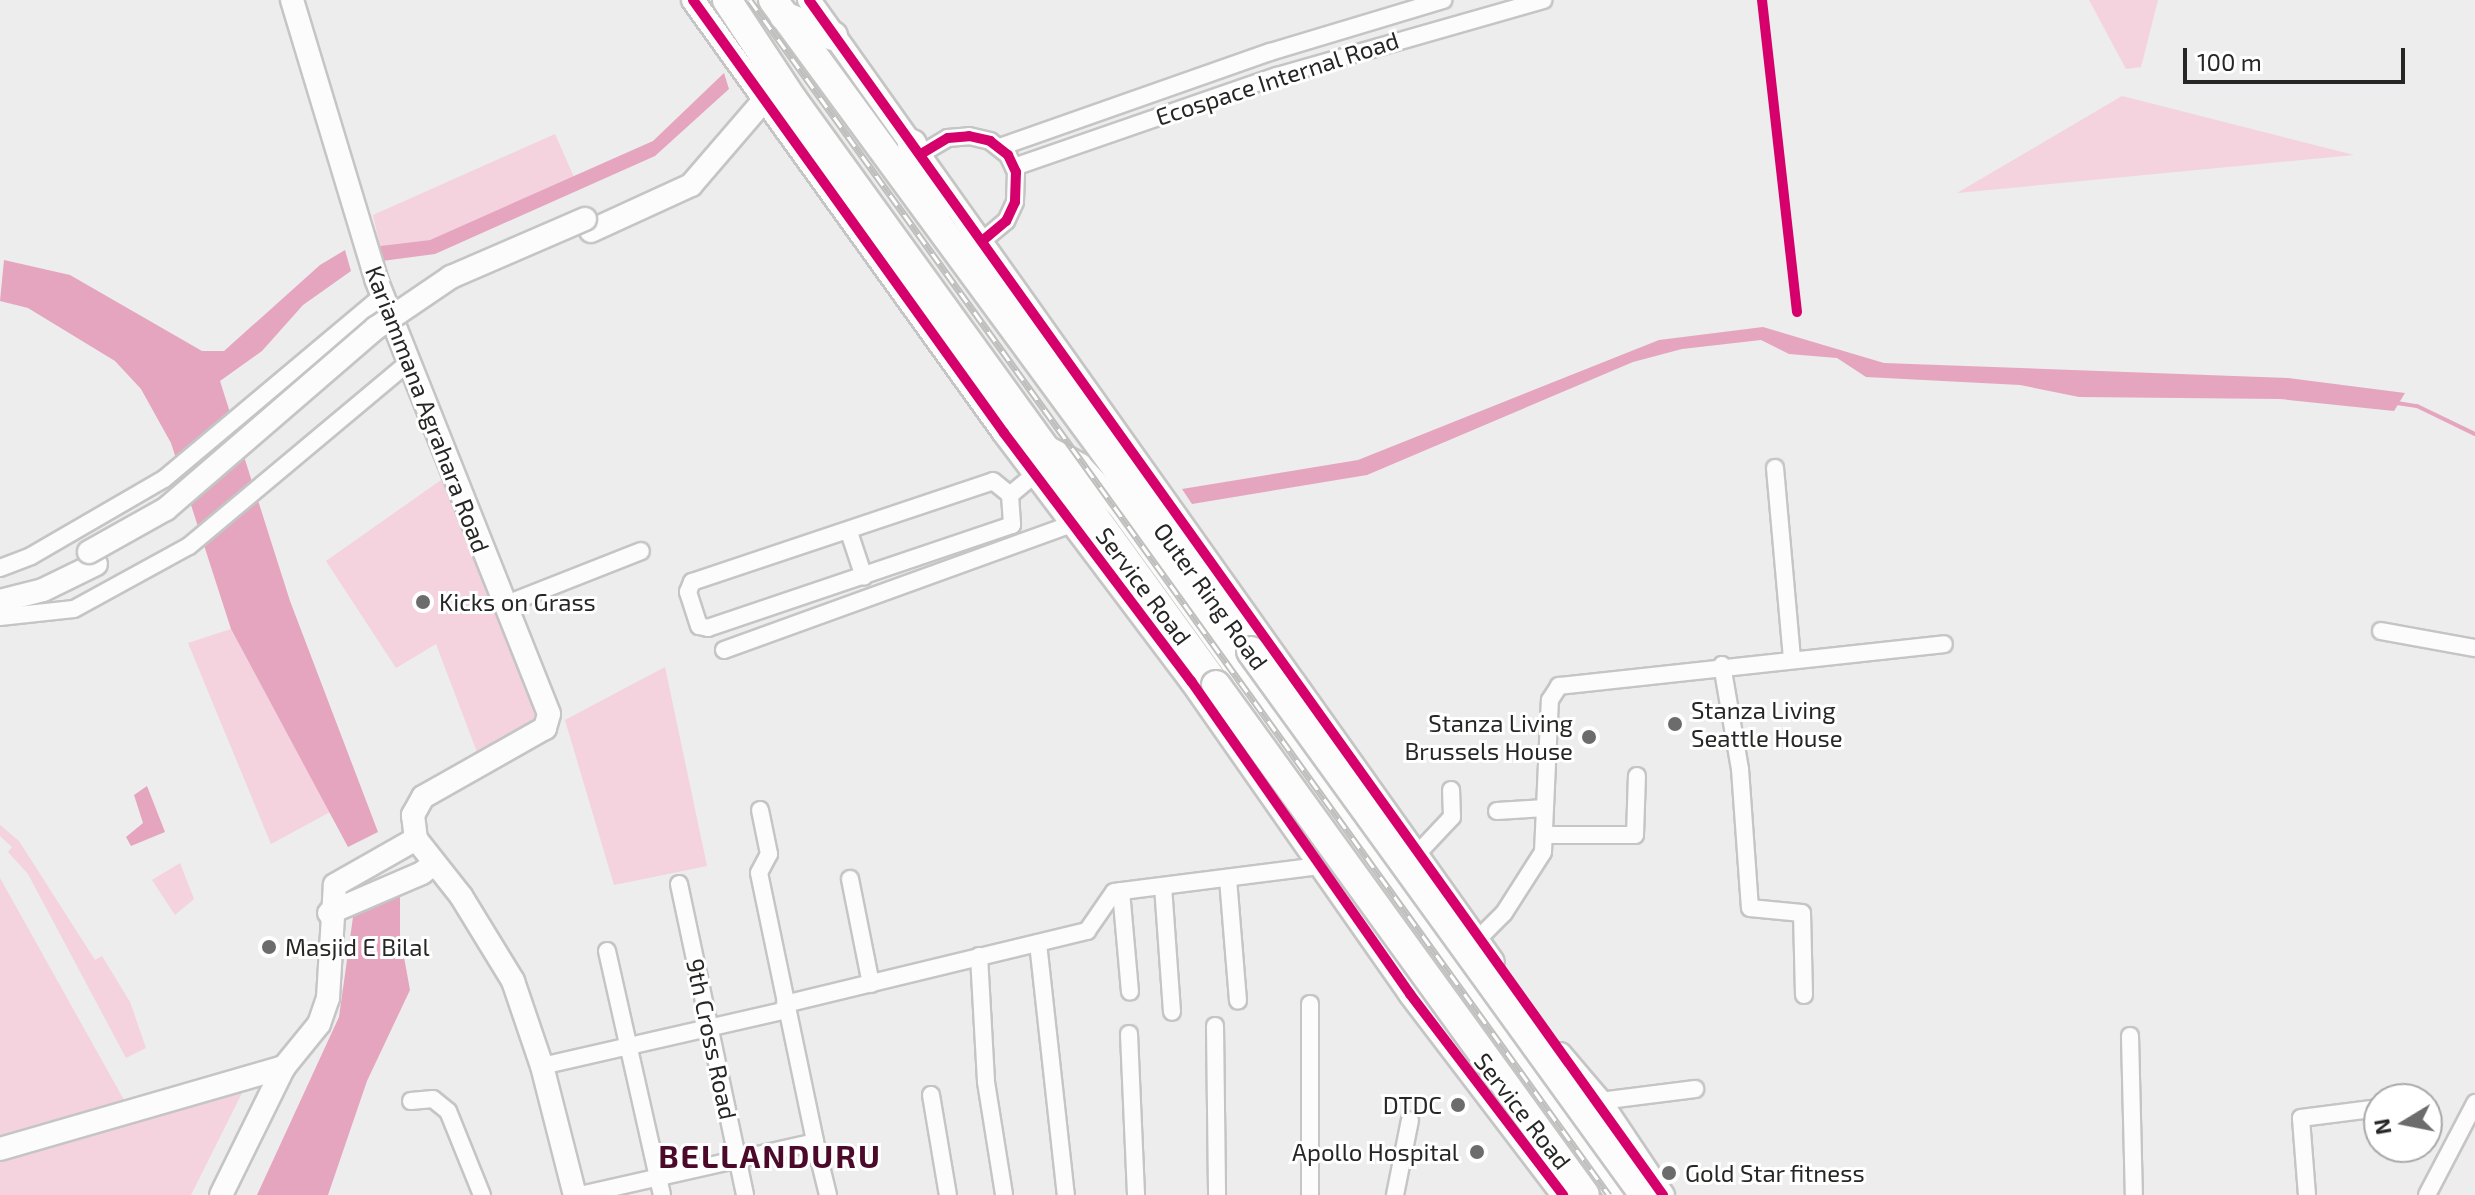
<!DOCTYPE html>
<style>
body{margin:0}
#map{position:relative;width:2475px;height:1195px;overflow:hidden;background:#ecedec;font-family:"Exo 2",sans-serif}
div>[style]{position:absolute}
.green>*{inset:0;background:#f4d2de}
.water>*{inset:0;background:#e5a5be}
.stream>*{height:4px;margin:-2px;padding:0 2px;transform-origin:2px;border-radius:2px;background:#e5a5be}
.roads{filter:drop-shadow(2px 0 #c4c5c4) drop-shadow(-2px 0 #c4c5c4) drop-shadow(0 2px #c4c5c4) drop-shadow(0 -2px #c4c5c4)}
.street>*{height:16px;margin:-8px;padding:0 8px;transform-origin:8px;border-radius:8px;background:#fcfcfc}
.secondary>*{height:22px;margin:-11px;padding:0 11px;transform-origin:11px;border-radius:11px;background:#fcfcfc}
.highway>*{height:28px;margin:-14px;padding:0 14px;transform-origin:14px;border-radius:14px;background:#fcfcfc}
.rail>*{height:7px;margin-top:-3.5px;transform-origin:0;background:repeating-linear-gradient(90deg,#fff 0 12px,#bfbfbe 0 24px);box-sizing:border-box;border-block:2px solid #bfbfbe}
.bridges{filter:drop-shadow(2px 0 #c4c5c4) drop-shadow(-2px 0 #c4c5c4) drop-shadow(0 2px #c4c5c4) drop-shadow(0 -2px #c4c5c4)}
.secondary-bridge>*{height:22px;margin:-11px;padding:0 11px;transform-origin:11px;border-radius:11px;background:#fcfcfc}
.highway-bridge>*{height:28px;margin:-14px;padding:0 14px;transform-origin:14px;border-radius:14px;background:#fcfcfc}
.cycleway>*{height:10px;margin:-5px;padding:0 5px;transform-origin:5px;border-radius:5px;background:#d6006c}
.dots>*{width:22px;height:22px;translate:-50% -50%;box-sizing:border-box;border:4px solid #fff;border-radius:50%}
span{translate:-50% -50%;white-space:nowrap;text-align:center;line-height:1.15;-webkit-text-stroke:6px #fff;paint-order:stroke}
.street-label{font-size:24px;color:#262725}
.poi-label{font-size:24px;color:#262725}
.left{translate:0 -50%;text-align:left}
.right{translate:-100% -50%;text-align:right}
.district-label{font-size:32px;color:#4c0a2b;font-weight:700;letter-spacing:2px}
.north{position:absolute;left:2363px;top:1083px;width:80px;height:80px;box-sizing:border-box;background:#fff;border:2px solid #a8a9a8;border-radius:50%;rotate:260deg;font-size:22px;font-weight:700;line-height:32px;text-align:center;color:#262725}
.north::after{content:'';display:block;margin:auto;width:28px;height:36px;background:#6b6c6b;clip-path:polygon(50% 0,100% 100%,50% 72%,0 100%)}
.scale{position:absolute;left:2183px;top:48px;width:222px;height:36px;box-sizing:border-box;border:4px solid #262725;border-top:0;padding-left:10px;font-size:24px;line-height:28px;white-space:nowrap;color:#262725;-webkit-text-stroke:6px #fff;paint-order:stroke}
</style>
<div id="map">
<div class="green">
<div style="clip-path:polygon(2089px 0,2158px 0,2141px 67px,2126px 69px)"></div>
<div style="clip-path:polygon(2122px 96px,2354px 155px,1957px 193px)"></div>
<div style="clip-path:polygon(555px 134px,574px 177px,430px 240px,380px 246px,373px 215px)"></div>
<div style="clip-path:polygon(441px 480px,543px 718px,477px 752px,436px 644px,396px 668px,326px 561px)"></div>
<div style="clip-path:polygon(231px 629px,330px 812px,271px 844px,188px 643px)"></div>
<div style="clip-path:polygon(665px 667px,707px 866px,614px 885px,565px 720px)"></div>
<div style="clip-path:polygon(0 825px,19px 841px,95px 960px,102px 956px,130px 1002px,146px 1048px,126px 1058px,28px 874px,8px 852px,12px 847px,0 836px)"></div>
<div style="clip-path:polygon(180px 863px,194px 899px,175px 915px,152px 880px)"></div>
<div style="clip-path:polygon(0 878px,124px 1100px,0 1137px)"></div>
<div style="clip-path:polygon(244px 1089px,191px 1195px,0 1195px,0 1158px)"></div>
</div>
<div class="water">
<div style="clip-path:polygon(724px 73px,729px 89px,655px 156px,435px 254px,382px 261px,380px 246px,430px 240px,653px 141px)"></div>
<div style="clip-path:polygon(345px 250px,351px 271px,303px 305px,262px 351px,220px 381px,290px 601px,378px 832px,348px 847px,231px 629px,171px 443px,141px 389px,115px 361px,28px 308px,0 301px,4px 260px,70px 275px,202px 351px,224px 351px,320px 265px)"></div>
<div style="clip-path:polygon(1763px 327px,1884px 363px,2288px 378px,2405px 393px,2394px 411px,2280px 399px,2079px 397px,2020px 385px,1866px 377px,1837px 358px,1789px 354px,1761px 340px,1682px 349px,1633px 362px,1367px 475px,1192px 504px,1182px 489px,1358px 460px,1659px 340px)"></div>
<div style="clip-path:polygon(147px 786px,165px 832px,131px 846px,126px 837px,143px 823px,134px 795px)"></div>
<div style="clip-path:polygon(400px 896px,400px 935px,410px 990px,367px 1081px,328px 1195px,257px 1195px,339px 1017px,353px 917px)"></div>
</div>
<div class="stream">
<div style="left:2397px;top:403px;width:20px;rotate:9deg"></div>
<div style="left:2417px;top:406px;width:64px;rotate:25.8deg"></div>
</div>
<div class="roads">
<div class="street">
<div style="left:1000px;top:147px;width:286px;rotate:-19.4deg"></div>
<div style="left:1270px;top:52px;width:181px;rotate:-16.7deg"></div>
<div style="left:921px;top:154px;width:31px;rotate:-31deg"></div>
<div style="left:948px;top:138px;width:21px;rotate:-5deg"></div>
<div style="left:969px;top:136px;width:22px;rotate:13deg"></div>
<div style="left:990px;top:141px;width:23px;rotate:38deg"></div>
<div style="left:1008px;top:155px;width:19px;rotate:65deg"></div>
<div style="left:1016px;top:172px;width:30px;rotate:92deg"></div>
<div style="left:1015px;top:202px;width:21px;rotate:115deg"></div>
<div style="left:1006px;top:221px;width:31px;rotate:140deg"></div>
<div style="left:1014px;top:167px;width:278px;rotate:-19.1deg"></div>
<div style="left:1277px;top:76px;width:277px;rotate:-15.9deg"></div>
<div style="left:1775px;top:468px;width:191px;rotate:84.9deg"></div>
<div style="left:1010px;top:495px;width:30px;rotate:86deg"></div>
<div style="left:1012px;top:525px;width:321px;rotate:161.3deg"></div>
<div style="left:708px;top:628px;width:9px;rotate:-167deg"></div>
<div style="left:699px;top:626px;width:36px;rotate:-108deg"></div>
<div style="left:688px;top:592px;width:11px;rotate:-68deg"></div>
<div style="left:692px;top:582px;width:317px;rotate:-18.5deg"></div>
<div style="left:993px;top:481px;width:22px;rotate:39deg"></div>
<div style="left:1010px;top:495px;width:33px;rotate:-40deg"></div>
<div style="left:849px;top:532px;width:47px;rotate:71.6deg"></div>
<div style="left:0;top:568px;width:33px;rotate:-21deg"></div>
<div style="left:31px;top:556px;width:154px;rotate:-30.1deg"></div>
<div style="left:164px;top:479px;width:286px;rotate:-40deg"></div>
<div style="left:504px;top:605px;width:147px;rotate:-21.5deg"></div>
<div style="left:0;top:617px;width:74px;rotate:-6.2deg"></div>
<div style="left:74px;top:609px;width:131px;rotate:-28.7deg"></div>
<div style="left:189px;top:546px;width:287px;rotate:-39.9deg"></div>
<div style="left:2381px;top:631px;width:96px;rotate:10.3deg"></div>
<div style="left:724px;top:650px;width:370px;rotate:-19.9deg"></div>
<div style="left:1722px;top:665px;width:106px;rotate:80.2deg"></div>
<div style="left:1740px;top:769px;width:139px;rotate:85.9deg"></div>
<div style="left:1750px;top:908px;width:52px;rotate:5.5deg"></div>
<div style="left:1802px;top:913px;width:82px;rotate:88.6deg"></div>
<div style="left:760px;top:810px;width:45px;rotate:78.4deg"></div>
<div style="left:769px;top:854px;width:21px;rotate:118deg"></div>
<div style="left:759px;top:873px;width:275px;rotate:78.2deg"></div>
<div style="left:1497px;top:811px;width:48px;rotate:-3.6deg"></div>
<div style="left:1546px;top:835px;width:89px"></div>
<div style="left:1635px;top:835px;width:59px;rotate:-88.1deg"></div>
<div style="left:1419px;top:852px;width:48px;rotate:-46.7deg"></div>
<div style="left:1452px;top:817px;width:27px;rotate:-92deg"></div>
<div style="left:850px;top:879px;width:107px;rotate:78.7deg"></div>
<div style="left:1228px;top:879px;width:122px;rotate:85.3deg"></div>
<div style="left:679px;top:884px;width:318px;rotate:78deg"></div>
<div style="left:1163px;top:886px;width:126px;rotate:85.9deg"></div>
<div style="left:1121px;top:891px;width:101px;rotate:84.9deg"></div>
<div style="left:1477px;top:940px;width:38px;rotate:-45deg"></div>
<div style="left:1504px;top:913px;width:72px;rotate:-57.4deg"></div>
<div style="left:1543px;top:852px;width:152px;rotate:-87.4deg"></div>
<div style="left:1550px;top:700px;width:17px;rotate:-57deg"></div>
<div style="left:1559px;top:686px;width:387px;rotate:-6.2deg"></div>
<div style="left:1038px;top:943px;width:254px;rotate:83.7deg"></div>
<div style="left:607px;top:951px;width:250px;rotate:77.3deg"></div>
<div style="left:979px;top:956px;width:126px;rotate:86.8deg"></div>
<div style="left:986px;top:1082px;width:114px;rotate:80.9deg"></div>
<div style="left:785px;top:1004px;width:311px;rotate:-13.6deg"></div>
<div style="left:1087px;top:931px;width:47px;rotate:-55.3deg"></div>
<div style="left:1114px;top:892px;width:207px;rotate:-7.2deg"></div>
<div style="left:1310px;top:1004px;width:191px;rotate:90deg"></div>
<div style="left:1215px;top:1026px;width:169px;rotate:89.3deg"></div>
<div style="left:1129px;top:1034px;width:161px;rotate:87.5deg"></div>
<div style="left:2130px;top:1036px;width:159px;rotate:88.6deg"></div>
<div style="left:542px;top:1066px;width:251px;rotate:-12.9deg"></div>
<div style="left:931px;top:1095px;width:101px;rotate:80.4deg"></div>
<div style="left:411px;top:1101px;width:22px;rotate:-5deg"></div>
<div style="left:433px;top:1099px;width:19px;rotate:39deg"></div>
<div style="left:448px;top:1111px;width:91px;rotate:68deg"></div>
<div style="left:1600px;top:1101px;width:96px;rotate:-7.2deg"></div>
<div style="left:580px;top:1195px;width:241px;rotate:-12.7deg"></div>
<div style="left:815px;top:1142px;width:55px;rotate:76.2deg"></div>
<div style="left:1395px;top:1195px;width:76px;rotate:-78.7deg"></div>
<div style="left:2307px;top:1195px;width:77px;rotate:-94.5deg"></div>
<div style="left:2301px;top:1118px;width:79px;rotate:-7.3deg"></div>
<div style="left:2427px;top:1195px;width:104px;rotate:-62.4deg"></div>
</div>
<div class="secondary">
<div style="left:292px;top:0;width:291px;rotate:73.2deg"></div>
<div style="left:376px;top:279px;width:468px;rotate:68.3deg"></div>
<div style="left:549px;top:714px;width:15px;rotate:106deg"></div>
<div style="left:545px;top:728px;width:140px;rotate:150.5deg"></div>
<div style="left:423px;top:797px;width:21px;rotate:119deg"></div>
<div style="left:413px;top:815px;width:24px;rotate:83deg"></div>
<div style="left:416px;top:839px;width:73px;rotate:51.7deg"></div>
<div style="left:461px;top:896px;width:100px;rotate:58.5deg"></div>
<div style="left:513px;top:981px;width:90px;rotate:71.2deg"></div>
<div style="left:542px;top:1066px;width:133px;rotate:75.7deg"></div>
<div style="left:693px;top:0;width:533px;rotate:54.31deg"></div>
<div style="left:1004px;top:433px;width:311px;rotate:53deg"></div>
<div style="left:1191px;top:681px;width:382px;rotate:55deg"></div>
<div style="left:1410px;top:994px;width:253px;rotate:52.7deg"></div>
<div style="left:809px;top:0;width:1180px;rotate:54.59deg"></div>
<div style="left:591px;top:231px;width:110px;rotate:-24.7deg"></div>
<div style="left:691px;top:185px;width:113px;rotate:-49.3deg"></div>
<div style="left:1045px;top:446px;width:40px;rotate:28deg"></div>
<div style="left:1080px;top:465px;width:57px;rotate:47.1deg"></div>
<div style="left:1119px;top:507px;width:849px;rotate:54.1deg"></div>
<div style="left:0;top:601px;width:44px;rotate:-14.3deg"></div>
<div style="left:43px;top:590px;width:59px;rotate:-26.1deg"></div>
<div style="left:329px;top:913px;width:101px;rotate:-23.3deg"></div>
<div style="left:422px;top:873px;width:14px;rotate:-39deg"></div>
<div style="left:1560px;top:1054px;width:62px;rotate:49.6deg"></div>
<div style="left:1600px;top:1101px;width:113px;rotate:56.2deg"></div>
<div style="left:0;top:1149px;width:296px;rotate:-16.1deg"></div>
<div style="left:221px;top:1195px;width:143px;rotate:-63.8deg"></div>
<div style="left:284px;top:1067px;width:55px;rotate:-50.9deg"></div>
<div style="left:319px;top:1024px;width:28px;rotate:-71deg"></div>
<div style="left:328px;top:998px;width:113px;rotate:-86.5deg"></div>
<div style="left:335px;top:885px;width:93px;rotate:-29.6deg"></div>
</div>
<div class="highway">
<div style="left:727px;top:0;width:120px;rotate:56.6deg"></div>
<div style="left:793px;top:100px;width:722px;rotate:54.13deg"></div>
<div style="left:773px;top:0;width:808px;rotate:53.71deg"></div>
<div style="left:784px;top:16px;width:53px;rotate:22.2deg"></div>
<div style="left:912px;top:144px;width:67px;rotate:64.2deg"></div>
</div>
</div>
<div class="rail">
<div style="left:750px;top:0;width:1472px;rotate:54.29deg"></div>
</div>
<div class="bridges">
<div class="secondary-bridge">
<div style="left:89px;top:552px;width:88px;rotate:-29.2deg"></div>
<div style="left:166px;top:509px;width:277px;rotate:-40.8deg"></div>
<div style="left:376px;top:328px;width:91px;rotate:-34.2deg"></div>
<div style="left:451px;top:277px;width:146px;rotate:-23.4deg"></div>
</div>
<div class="highway-bridge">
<div style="left:1251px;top:651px;width:671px;rotate:54.15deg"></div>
<div style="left:1216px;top:685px;width:629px;rotate:54.11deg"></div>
</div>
</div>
<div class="cycleway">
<div style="left:693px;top:0;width:533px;rotate:54.31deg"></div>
<div style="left:1004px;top:433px;width:311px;rotate:53deg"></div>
<div style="left:1191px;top:681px;width:382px;rotate:55deg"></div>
<div style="left:1410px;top:994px;width:253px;rotate:52.7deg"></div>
<div style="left:809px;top:0;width:1469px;rotate:54.45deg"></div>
<div style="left:1762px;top:0;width:314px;rotate:83.6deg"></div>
<div style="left:921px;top:154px;width:31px;rotate:-31deg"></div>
<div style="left:948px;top:138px;width:21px;rotate:-5deg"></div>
<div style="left:969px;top:136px;width:22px;rotate:13deg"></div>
<div style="left:990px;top:141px;width:23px;rotate:38deg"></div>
<div style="left:1008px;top:155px;width:19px;rotate:65deg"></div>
<div style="left:1016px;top:172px;width:30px;rotate:92deg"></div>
<div style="left:1015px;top:202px;width:21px;rotate:115deg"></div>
<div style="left:1006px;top:221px;width:31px;rotate:140deg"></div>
</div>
<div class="dots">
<div style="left:423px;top:602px;background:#6b6c6b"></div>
<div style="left:1675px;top:724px;background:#6b6c6b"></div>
<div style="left:1589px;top:737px;background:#6b6c6b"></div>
<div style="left:269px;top:947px;background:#6b6c6b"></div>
<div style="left:1458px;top:1105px;background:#6b6c6b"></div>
<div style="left:1477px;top:1152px;background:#6b6c6b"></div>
<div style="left:1669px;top:1173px;background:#6b6c6b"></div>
</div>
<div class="street-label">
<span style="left:1277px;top:78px;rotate:-18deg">Ecospace Internal Road</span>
<span style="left:428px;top:409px;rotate:69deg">Kariammana Agrahara Road</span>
<span style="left:1144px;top:586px;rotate:53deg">Service Road</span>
<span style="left:1211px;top:596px;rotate:54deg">Outer Ring Road</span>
<span style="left:712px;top:1039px;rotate:78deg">9th Cross Road</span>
<span style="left:1523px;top:1111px;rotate:52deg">Service Road</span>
</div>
<div class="poi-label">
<span class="left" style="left:439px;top:602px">Kicks on Grass</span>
<span class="left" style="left:1691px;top:724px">Stanza Living<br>Seattle House</span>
<span class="right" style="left:1573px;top:737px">Stanza Living<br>Brussels House</span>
<span class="left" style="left:285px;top:947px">Masjid E Bilal</span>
<span class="right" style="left:1442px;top:1105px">DTDC</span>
<span class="right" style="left:1459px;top:1152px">Apollo Hospital</span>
<span class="left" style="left:1685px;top:1173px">Gold Star fitness</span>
</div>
<div class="district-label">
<span style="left:770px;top:1155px">BELLANDURU</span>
</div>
<div class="north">N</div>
<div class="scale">100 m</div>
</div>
